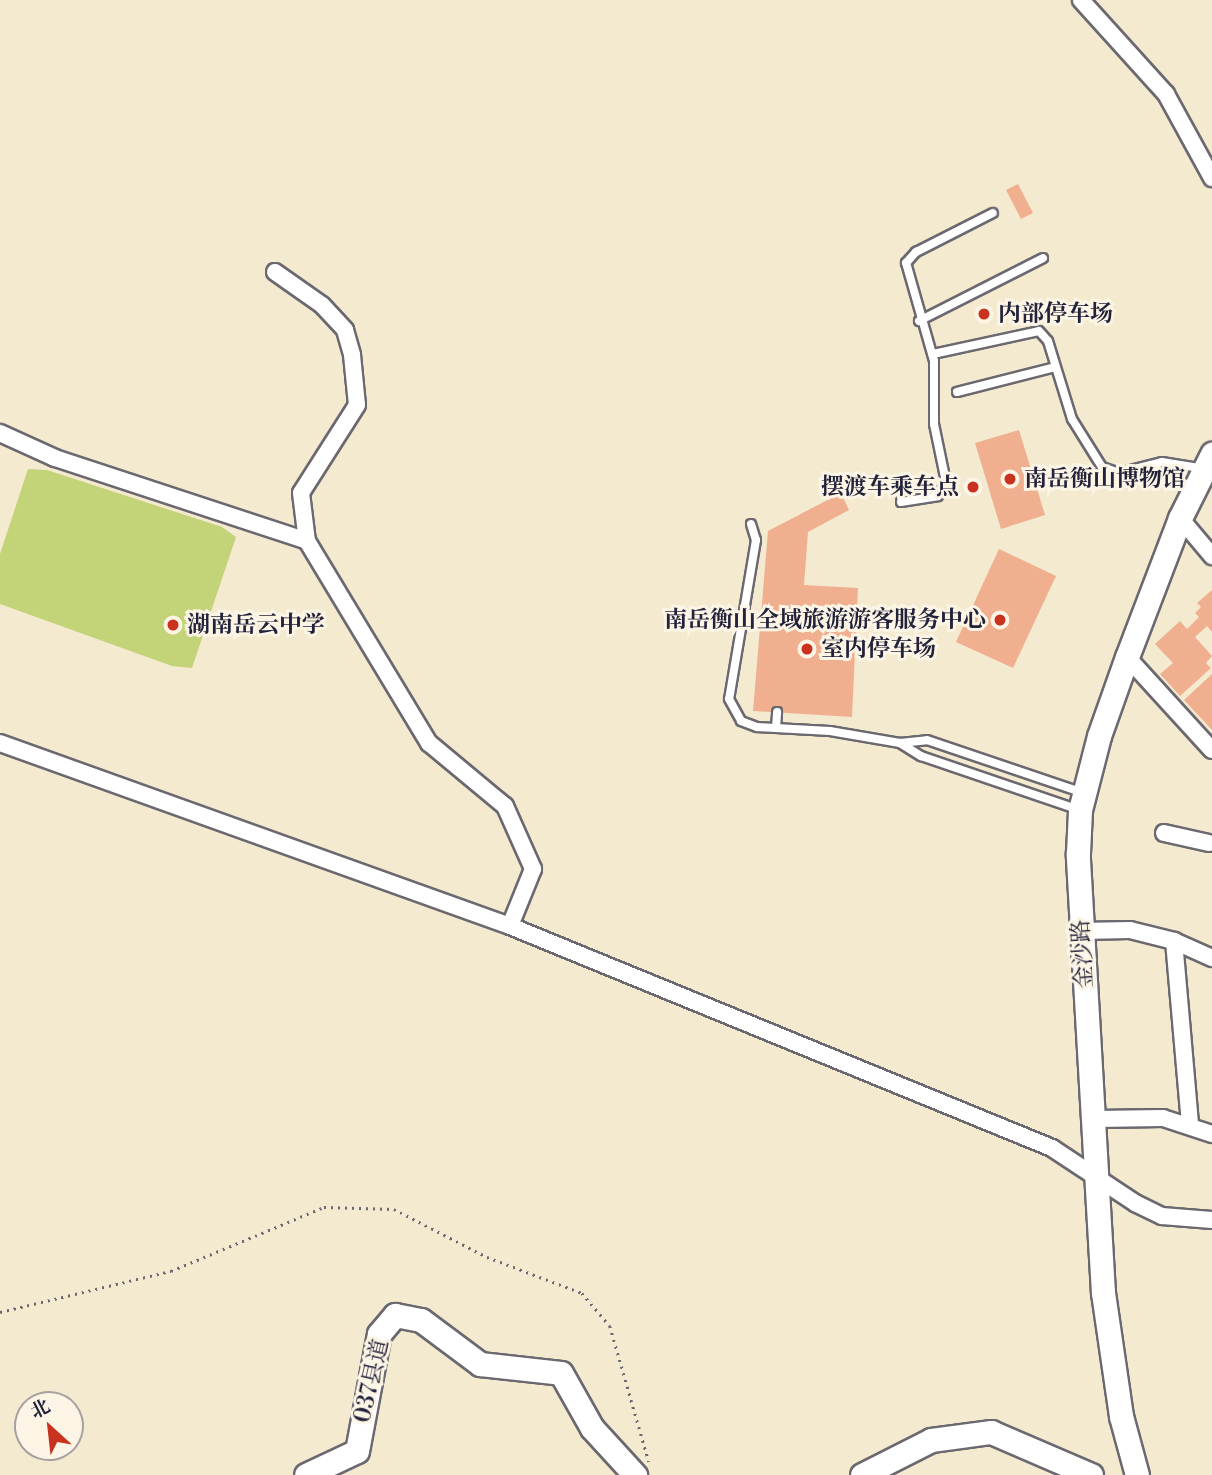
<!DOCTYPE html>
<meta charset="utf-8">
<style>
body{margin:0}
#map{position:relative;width:1212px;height:1475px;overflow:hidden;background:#f3ead0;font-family:"Libre Bodoni","Noto Serif SC",serif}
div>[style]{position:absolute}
.green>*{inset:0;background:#c2d477}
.building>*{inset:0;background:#f0b090}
.path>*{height:2.5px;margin-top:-1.25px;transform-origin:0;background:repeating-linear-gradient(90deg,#6b686f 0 2px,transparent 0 7px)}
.roads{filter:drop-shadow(2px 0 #6b686f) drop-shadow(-2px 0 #6b686f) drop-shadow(0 2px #6b686f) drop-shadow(0 -2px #6b686f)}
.lane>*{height:8px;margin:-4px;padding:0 4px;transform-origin:4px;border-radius:4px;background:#fff}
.street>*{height:16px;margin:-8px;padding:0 8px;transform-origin:8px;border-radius:8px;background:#fff}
.secondary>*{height:23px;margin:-11.5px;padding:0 11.5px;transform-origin:11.5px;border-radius:11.5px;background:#fff}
.dots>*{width:19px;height:19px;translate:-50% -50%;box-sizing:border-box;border:4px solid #fcf5e5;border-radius:50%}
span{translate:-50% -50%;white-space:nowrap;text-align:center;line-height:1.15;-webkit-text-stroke:6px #fcf5e5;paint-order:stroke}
.poi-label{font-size:23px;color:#22223b;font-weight:700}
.left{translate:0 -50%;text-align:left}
.right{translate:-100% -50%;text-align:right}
.street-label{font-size:23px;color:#22223b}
.north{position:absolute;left:14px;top:1391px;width:70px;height:70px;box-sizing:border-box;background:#fcf5e5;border:2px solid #a5a1a1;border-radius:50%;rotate:333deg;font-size:19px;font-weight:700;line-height:28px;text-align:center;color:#22223b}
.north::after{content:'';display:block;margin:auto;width:24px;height:32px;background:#c8321e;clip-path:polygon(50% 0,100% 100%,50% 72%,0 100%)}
</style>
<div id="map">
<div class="green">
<div style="clip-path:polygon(28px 469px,47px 470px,222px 527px,236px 537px,192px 668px,172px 666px,0 604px,0 554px)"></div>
</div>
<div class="building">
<div style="clip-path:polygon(1018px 184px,1033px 213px,1021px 219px,1006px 190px)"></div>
<div style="clip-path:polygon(1019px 430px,1045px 515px,1001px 529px,975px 443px)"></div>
<div style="clip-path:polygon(841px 493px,849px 510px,808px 532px,804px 585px,858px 588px,852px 717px,753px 711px,768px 531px)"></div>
<div style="clip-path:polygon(999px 549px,1056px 576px,1013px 668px,956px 642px)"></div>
<div style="clip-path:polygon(1212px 590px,1212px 632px,1207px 626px,1195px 637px,1212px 656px,1206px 663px,1211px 668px,1180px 696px,1160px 674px,1173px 663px,1155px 644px,1180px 621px,1187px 629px,1199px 617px,1195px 613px,1201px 607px,1197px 603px)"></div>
<div style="clip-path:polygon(1212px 674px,1212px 730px,1184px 700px)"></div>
</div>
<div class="path">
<div style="left:0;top:1312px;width:176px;rotate:-13.5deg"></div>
<div style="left:171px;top:1271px;width:166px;rotate:-22.7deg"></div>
<div style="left:324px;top:1207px;width:70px;rotate:1.6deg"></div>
<div style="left:394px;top:1209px;width:105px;rotate:27.3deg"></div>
<div style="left:487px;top:1257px;width:102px;rotate:20.8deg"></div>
<div style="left:582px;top:1293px;width:43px;rotate:49.7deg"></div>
<div style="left:610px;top:1326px;width:141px;rotate:74deg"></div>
</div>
<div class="roads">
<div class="lane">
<div style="left:919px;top:321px;width:139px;rotate:-26.9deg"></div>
<div style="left:933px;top:354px;width:108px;rotate:-12.2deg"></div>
<div style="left:1039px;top:331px;width:13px;rotate:48deg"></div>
<div style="left:1048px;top:341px;width:82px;rotate:72.9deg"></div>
<div style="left:1072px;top:419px;width:57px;rotate:58deg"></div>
<div style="left:1102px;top:467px;width:18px;rotate:19deg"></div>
<div style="left:1119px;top:473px;width:44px;rotate:-14.3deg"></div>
<div style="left:1162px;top:462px;width:39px;rotate:9deg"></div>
<div style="left:957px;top:392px;width:101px;rotate:-14.3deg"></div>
<div style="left:901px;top:502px;width:37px;rotate:-9deg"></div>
<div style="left:938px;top:496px;width:16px;rotate:-60deg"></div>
<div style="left:946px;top:482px;width:59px;rotate:-101.7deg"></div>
<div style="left:934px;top:424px;width:63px;rotate:-90deg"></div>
<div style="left:934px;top:361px;width:102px;rotate:-105.9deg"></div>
<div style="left:906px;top:263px;width:15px;rotate:-48deg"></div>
<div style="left:916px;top:252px;width:86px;rotate:-26.9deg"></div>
<div style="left:751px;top:524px;width:17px;rotate:73deg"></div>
<div style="left:756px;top:540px;width:161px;rotate:99.6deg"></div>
<div style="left:729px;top:699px;width:25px;rotate:61deg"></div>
<div style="left:741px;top:721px;width:17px;rotate:21deg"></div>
<div style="left:757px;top:727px;width:73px;rotate:3.1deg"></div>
<div style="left:830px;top:731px;width:71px;rotate:9.7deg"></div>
<div style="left:900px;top:743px;width:27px;rotate:-6deg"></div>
<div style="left:927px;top:740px;width:163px;rotate:18.7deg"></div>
<div style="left:776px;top:728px;width:16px;rotate:-86deg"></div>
<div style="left:900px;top:743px;width:25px;rotate:32deg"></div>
<div style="left:921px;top:756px;width:165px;rotate:18.8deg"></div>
</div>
<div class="street">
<div style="left:1081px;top:0;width:127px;rotate:47.9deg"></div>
<div style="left:1166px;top:94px;width:96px;rotate:61.3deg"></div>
<div style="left:275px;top:272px;width:57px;rotate:35.1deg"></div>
<div style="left:322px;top:305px;width:34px;rotate:47deg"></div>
<div style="left:345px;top:330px;width:26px;rotate:74deg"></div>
<div style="left:352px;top:355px;width:50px;rotate:84.3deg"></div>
<div style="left:357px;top:405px;width:104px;rotate:122.5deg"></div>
<div style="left:301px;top:493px;width:48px;rotate:82.9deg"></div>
<div style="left:0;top:433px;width:60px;rotate:24.4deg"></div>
<div style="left:55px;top:458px;width:265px;rotate:18.2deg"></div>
<div style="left:307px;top:541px;width:236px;rotate:58.9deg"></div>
<div style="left:429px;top:743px;width:99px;rotate:39.7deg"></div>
<div style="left:505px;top:806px;width:69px;rotate:66deg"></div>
<div style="left:533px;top:869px;width:61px;rotate:112deg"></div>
<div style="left:1180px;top:518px;width:50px;rotate:49.9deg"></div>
<div style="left:1127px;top:657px;width:126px;rotate:47.6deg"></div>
<div style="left:0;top:743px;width:542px;rotate:19.74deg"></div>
<div style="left:510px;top:926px;width:586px;rotate:22.27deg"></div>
<div style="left:1052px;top:1148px;width:100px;rotate:33.5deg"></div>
<div style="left:1135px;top:1203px;width:30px;rotate:26deg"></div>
<div style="left:1162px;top:1216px;width:50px;rotate:4.6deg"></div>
<div style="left:1164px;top:833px;width:46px;rotate:12.5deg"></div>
<div style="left:1081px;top:931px;width:49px;rotate:-1.2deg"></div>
<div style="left:1130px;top:930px;width:45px;rotate:14deg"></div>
<div style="left:1174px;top:941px;width:42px;rotate:24.1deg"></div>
<div style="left:1174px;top:941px;width:185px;rotate:85deg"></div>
<div style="left:1095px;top:1119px;width:68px;rotate:-0.8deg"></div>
<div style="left:1163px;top:1118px;width:52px;rotate:18.1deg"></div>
</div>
<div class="secondary">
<div style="left:306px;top:1475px;width:56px;rotate:-25.2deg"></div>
<div style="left:357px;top:1451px;width:119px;rotate:-79.4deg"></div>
<div style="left:379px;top:1334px;width:25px;rotate:-50deg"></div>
<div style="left:395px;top:1315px;width:26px;rotate:11deg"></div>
<div style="left:421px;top:1320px;width:74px;rotate:36.7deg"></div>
<div style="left:480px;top:1364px;width:81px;rotate:6.3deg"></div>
<div style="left:561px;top:1373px;width:63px;rotate:60.6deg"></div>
<div style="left:592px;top:1428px;width:64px;rotate:47.5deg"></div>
<div style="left:862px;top:1475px;width:77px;rotate:-26.9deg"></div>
<div style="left:931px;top:1440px;width:61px;rotate:-7.6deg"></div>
<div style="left:991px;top:1432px;width:109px;rotate:23.3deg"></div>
<div style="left:1137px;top:1475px;width:61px;rotate:-105.2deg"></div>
<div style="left:1121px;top:1416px;width:124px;rotate:-98.3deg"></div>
<div style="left:1103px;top:1293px;width:441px;rotate:-93.3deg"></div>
<div style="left:1078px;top:853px;width:43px;rotate:-87.3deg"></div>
<div style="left:1080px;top:810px;width:76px;rotate:-75.6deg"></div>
<div style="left:1099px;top:736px;width:84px;rotate:-70.5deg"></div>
<div style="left:1127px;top:657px;width:149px;rotate:-69.1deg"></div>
<div style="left:1180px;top:518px;width:72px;rotate:-63.4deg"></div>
</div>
</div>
<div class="dots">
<div style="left:984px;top:314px;background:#c8321e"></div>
<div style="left:1010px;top:479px;background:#c8321e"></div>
<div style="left:973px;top:487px;background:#c8321e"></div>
<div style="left:1000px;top:620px;background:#c8321e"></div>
<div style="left:173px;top:625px;background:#c8321e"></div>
<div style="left:807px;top:649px;background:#c8321e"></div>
</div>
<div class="poi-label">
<span class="left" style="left:998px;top:314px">内部停车场</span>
<span class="left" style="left:1024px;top:479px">南岳衡山博物馆</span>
<span class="right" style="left:959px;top:487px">摆渡车乘车点</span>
<span class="right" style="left:986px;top:620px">南岳衡山全域旅游游客服务中心</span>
<span class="left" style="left:187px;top:625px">湖南岳云中学</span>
<span class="left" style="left:821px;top:649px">室内停车场</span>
</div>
<div class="street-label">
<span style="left:1083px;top:954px;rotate:-94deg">金沙路</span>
<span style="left:372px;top:1381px;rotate:-77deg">037县道</span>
</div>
<div class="north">北</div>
</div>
